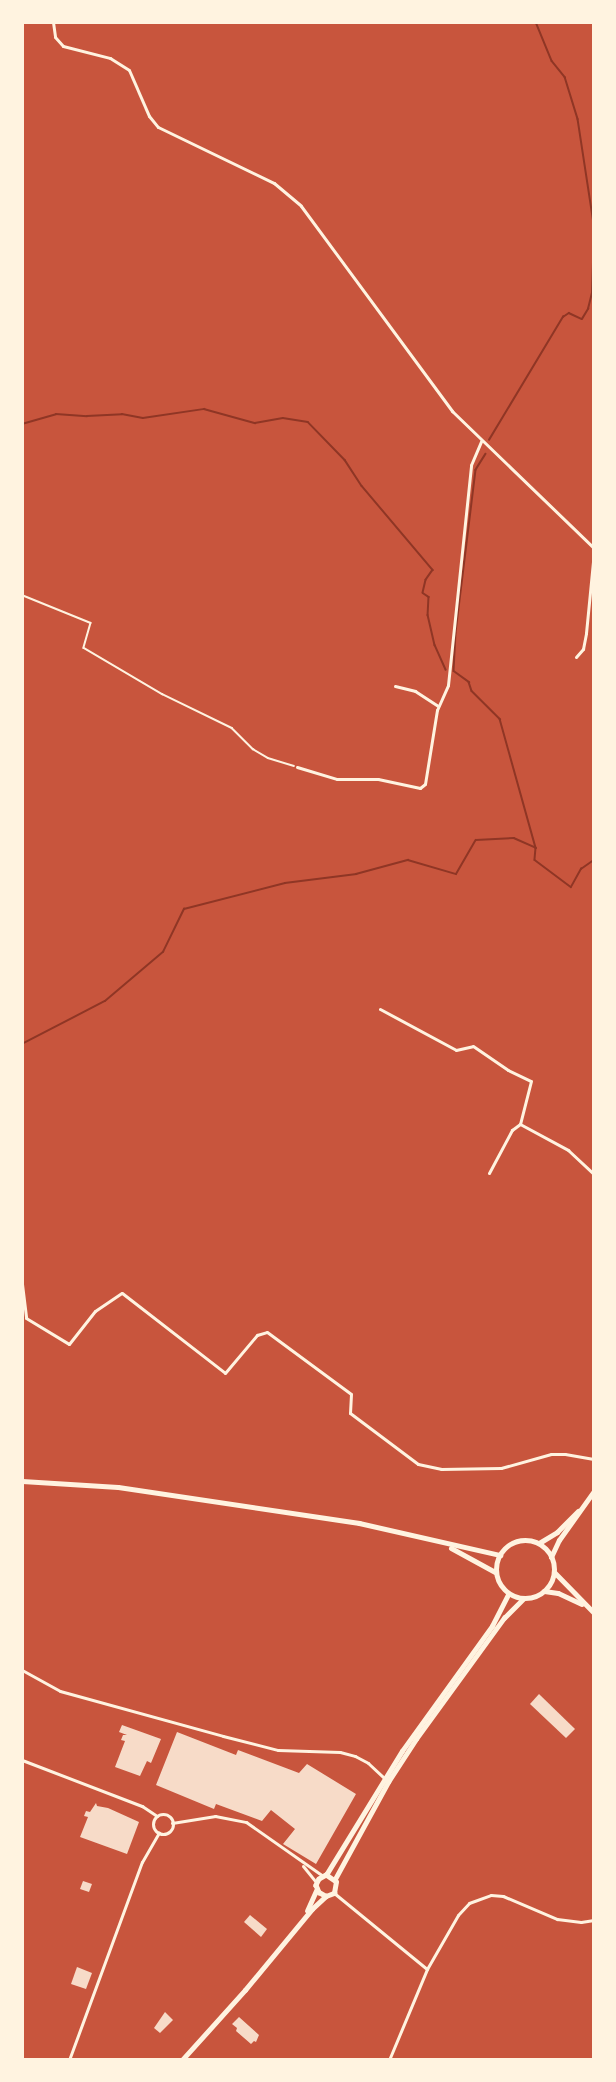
<!DOCTYPE html>
<style>
body{margin:0}
#map{position:relative;width:616px;height:2082px;overflow:hidden;background:#c8553d;font-family:"Fira Sans Condensed",sans-serif}
div>[style]{position:absolute}
.stream>*{height:1.5px;margin:-0.75px;padding:0 0.75px;transform-origin:0.75px;border-radius:0.75px;background:#8f3625}
.building>*{inset:0;background:#f7dbc8}
.path>*{height:1.5px;margin:-0.75px;padding:0 0.75px;transform-origin:0.75px;border-radius:0.75px;background:#fff3e0}
.minor>*{height:3px;margin:-1.5px;padding:0 1.5px;transform-origin:1.5px;border-radius:1.5px;background:#fff3e0}
.minor>.ring{margin:-1.5px;padding:0;box-sizing:content-box;background:none;border:3px solid #fff3e0;border-radius:50%}
.secondary>*{height:4.5px;margin:-2.25px;padding:0 2.25px;transform-origin:2.25px;border-radius:2.25px;background:#fff3e0}
.primary>*{height:5px;margin:-2.5px;padding:0 2.5px;transform-origin:2.5px;border-radius:2.5px;background:#fff3e0}
.primary>.ring{margin:-2.5px;padding:0;box-sizing:content-box;background:none;border:5px solid #fff3e0;border-radius:50%}
span{translate:-50% -50%;white-space:nowrap;text-align:center;line-height:1.15;-webkit-text-stroke:6px #fff3e0;paint-order:stroke}
.frame{position:absolute;inset:0;border:24px solid #fff3e0;pointer-events:none}
</style>
<div id="map">
<div class="stream">
<div style="left:536px;top:22px;width:42px;rotate:67.7deg"></div>
<div style="left:552px;top:61px;width:21px;rotate:51deg"></div>
<div style="left:565px;top:77px;width:44px;rotate:72.8deg"></div>
<div style="left:578px;top:119px;width:105px;rotate:81.3deg"></div>
<div style="left:22px;top:424px;width:35px;rotate:-16deg"></div>
<div style="left:56px;top:414px;width:31px;rotate:4deg"></div>
<div style="left:87px;top:416px;width:35px;rotate:-3deg"></div>
<div style="left:122px;top:414px;width:21px;rotate:11deg"></div>
<div style="left:143px;top:418px;width:62px;rotate:-8.4deg"></div>
<div style="left:204px;top:409px;width:53px;rotate:15.4deg"></div>
<div style="left:255px;top:423px;width:28px;rotate:-10deg"></div>
<div style="left:283px;top:418px;width:25px;rotate:9deg"></div>
<div style="left:308px;top:422px;width:53px;rotate:45.8deg"></div>
<div style="left:345px;top:460px;width:31px;rotate:57deg"></div>
<div style="left:362px;top:486px;width:110px;rotate:49.8deg"></div>
<div style="left:433px;top:570px;width:12px;rotate:125deg"></div>
<div style="left:426px;top:580px;width:13px;rotate:103deg"></div>
<div style="left:423px;top:593px;width:7px;rotate:34deg"></div>
<div style="left:429px;top:597px;width:18px;rotate:93deg"></div>
<div style="left:428px;top:615px;width:31px;rotate:77deg"></div>
<div style="left:435px;top:645px;width:27px;rotate:66deg"></div>
<div style="left:489px;top:440px;width:144px;rotate:-59deg"></div>
<div style="left:563px;top:317px;width:7px;rotate:-34deg"></div>
<div style="left:569px;top:313px;width:14px;rotate:25deg"></div>
<div style="left:582px;top:319px;width:12px;rotate:-59deg"></div>
<div style="left:588px;top:309px;width:16px;rotate:-76deg"></div>
<div style="left:592px;top:293px;width:60px;rotate:-88.1deg"></div>
<div style="left:486px;top:454px;width:19px;rotate:122deg"></div>
<div style="left:476px;top:470px;width:164px;rotate:97deg"></div>
<div style="left:456px;top:633px;width:38px;rotate:93deg"></div>
<div style="left:454px;top:671px;width:19px;rotate:36deg"></div>
<div style="left:469px;top:682px;width:9px;rotate:72deg"></div>
<div style="left:472px;top:691px;width:40px;rotate:45deg"></div>
<div style="left:500px;top:719px;width:134px;rotate:74.4deg"></div>
<div style="left:536px;top:848px;width:12px;rotate:95deg"></div>
<div style="left:535px;top:860px;width:45px;rotate:36.9deg"></div>
<div style="left:571px;top:887px;width:21px;rotate:-61deg"></div>
<div style="left:581px;top:869px;width:16px;rotate:-35deg"></div>
<div style="left:22px;top:1044px;width:93px;rotate:-27.4deg"></div>
<div style="left:105px;top:1001px;width:76px;rotate:-40.2deg"></div>
<div style="left:163px;top:952px;width:48px;rotate:-64deg"></div>
<div style="left:184px;top:909px;width:104px;rotate:-14.4deg"></div>
<div style="left:285px;top:883px;width:72px;rotate:-7.2deg"></div>
<div style="left:356px;top:874px;width:54px;rotate:-15.1deg"></div>
<div style="left:408px;top:860px;width:50px;rotate:16.3deg"></div>
<div style="left:456px;top:874px;width:39px;rotate:-60deg"></div>
<div style="left:476px;top:840px;width:38px;rotate:-3deg"></div>
<div style="left:514px;top:838px;width:24px;rotate:24deg"></div>
</div>
<div class="building">
<div style="clip-path:polygon(539px 1694px,575px 1729px,566px 1738px,530px 1704px)"></div>
<div style="clip-path:polygon(122px 1725px,161px 1739px,151px 1763px,147px 1761px,140px 1776px,115px 1767px,125px 1741px,121px 1740px,123px 1735px,127px 1735px,119px 1732px)"></div>
<div style="clip-path:polygon(177px 1732px,236px 1755px,238px 1750px,299px 1773px,307px 1764px,356px 1794px,316px 1864px,283px 1844px,295px 1829px,271px 1810px,262px 1821px,216px 1804px,214px 1809px,156px 1785px)"></div>
<div style="clip-path:polygon(96px 1803px,97px 1806px,108px 1808px,139px 1822px,127px 1854px,80px 1837px,88px 1817px,84px 1816px,86px 1811px,90px 1812px)"></div>
<div style="clip-path:polygon(83px 1881px,92px 1884px,89px 1892px,80px 1889px)"></div>
<div style="clip-path:polygon(250px 1915px,267px 1929px,261px 1937px,244px 1922px)"></div>
<div style="clip-path:polygon(77px 1967px,92px 1973px,86px 1989px,71px 1984px)"></div>
<div style="clip-path:polygon(165px 2012px,173px 2020px,160px 2033px,154px 2028px)"></div>
<div style="clip-path:polygon(239px 2017px,259px 2035px,256px 2042px,254px 2041px,251px 2044px,236px 2031px,237px 2028px,232px 2024px)"></div>
</div>
<div class="path">
<div style="left:22px;top:595px;width:74px;rotate:22.1deg"></div>
<div style="left:91px;top:623px;width:26px;rotate:106deg"></div>
<div style="left:84px;top:648px;width:91px;rotate:30.5deg"></div>
<div style="left:162px;top:694px;width:78px;rotate:25.9deg"></div>
<div style="left:232px;top:728px;width:30px;rotate:45deg"></div>
<div style="left:253px;top:749px;width:17px;rotate:31deg"></div>
<div style="left:268px;top:758px;width:27px;rotate:17deg"></div>
</div>
<div class="minor">
<div style="left:53px;top:22px;width:15px;rotate:82deg"></div>
<div style="left:55px;top:37px;width:12px;rotate:48deg"></div>
<div style="left:63px;top:46px;width:49px;rotate:14.3deg"></div>
<div style="left:110px;top:58px;width:22px;rotate:32deg"></div>
<div style="left:129px;top:70px;width:50px;rotate:66.5deg"></div>
<div style="left:149px;top:116px;width:14px;rotate:51deg"></div>
<div style="left:158px;top:127px;width:129px;rotate:25.8deg"></div>
<div style="left:274px;top:183px;width:35px;rotate:40deg"></div>
<div style="left:301px;top:206px;width:255px;rotate:53.6deg"></div>
<div style="left:452px;top:411px;width:197px;rotate:44deg"></div>
<div style="left:576px;top:657px;width:11px;rotate:-49deg"></div>
<div style="left:583px;top:649px;width:16px;rotate:-79deg"></div>
<div style="left:586px;top:633px;width:81px;rotate:-84.4deg"></div>
<div style="left:395px;top:686px;width:21px;rotate:14deg"></div>
<div style="left:415px;top:691px;width:27px;rotate:33deg"></div>
<div style="left:297px;top:767px;width:42px;rotate:16.7deg"></div>
<div style="left:337px;top:779px;width:41px"></div>
<div style="left:378px;top:779px;width:43px;rotate:12.1deg"></div>
<div style="left:420px;top:788px;width:6px;rotate:-39deg"></div>
<div style="left:425px;top:784px;width:75px;rotate:-80.8deg"></div>
<div style="left:437px;top:710px;width:27px;rotate:-66deg"></div>
<div style="left:448px;top:685px;width:221px;rotate:-84deg"></div>
<div style="left:471px;top:465px;width:26px;rotate:-67deg"></div>
<div style="left:380px;top:1009px;width:86px;rotate:28.3deg"></div>
<div style="left:456px;top:1050px;width:17px;rotate:-13deg"></div>
<div style="left:473px;top:1046px;width:42px;rotate:34.4deg"></div>
<div style="left:508px;top:1070px;width:25px;rotate:26deg"></div>
<div style="left:531px;top:1081px;width:44px;rotate:104.3deg"></div>
<div style="left:520px;top:1124px;width:55px;rotate:28.4deg"></div>
<div style="left:568px;top:1150px;width:35px;rotate:43deg"></div>
<div style="left:489px;top:1173px;width:49px;rotate:-61.9deg"></div>
<div style="left:512px;top:1130px;width:10px;rotate:-37deg"></div>
<div style="left:22px;top:1284px;width:34px;rotate:83deg"></div>
<div style="left:26px;top:1318px;width:50px;rotate:31.2deg"></div>
<div style="left:69px;top:1344px;width:42px;rotate:-51.8deg"></div>
<div style="left:95px;top:1311px;width:32px;rotate:-34deg"></div>
<div style="left:122px;top:1293px;width:130px;rotate:37.8deg"></div>
<div style="left:225px;top:1373px;width:50px;rotate:-49.9deg"></div>
<div style="left:257px;top:1335px;width:10px;rotate:-17deg"></div>
<div style="left:267px;top:1332px;width:104px;rotate:36.4deg"></div>
<div style="left:351px;top:1394px;width:19px;rotate:93deg"></div>
<div style="left:350px;top:1413px;width:85px;rotate:36.9deg"></div>
<div style="left:418px;top:1464px;width:24px;rotate:12deg"></div>
<div style="left:441px;top:1469px;width:60px;rotate:-1deg"></div>
<div style="left:501px;top:1468px;width:52px;rotate:-15.6deg"></div>
<div style="left:551px;top:1454px;width:14px"></div>
<div style="left:565px;top:1454px;width:29px;rotate:10deg"></div>
<div style="left:22px;top:1670px;width:43px;rotate:28.9deg"></div>
<div style="left:60px;top:1691px;width:169px;rotate:15.4deg"></div>
<div style="left:223px;top:1736px;width:57px;rotate:14.3deg"></div>
<div style="left:278px;top:1750px;width:62px;rotate:1.8deg"></div>
<div style="left:340px;top:1752px;width:16px;rotate:15deg"></div>
<div style="left:355px;top:1756px;width:15px;rotate:28deg"></div>
<div style="left:368px;top:1763px;width:23px;rotate:43deg"></div>
<div style="left:22px;top:1760px;width:129px;rotate:21deg"></div>
<div style="left:142px;top:1806px;width:18px;rotate:34deg"></div>
<div class="ring" style="left:153px;top:1814px;width:17px;height:17px"></div>
<div style="left:172px;top:1823px;width:44px;rotate:-9.2deg"></div>
<div style="left:215px;top:1816px;width:32px;rotate:11deg"></div>
<div style="left:246px;top:1822px;width:94px;rotate:35deg"></div>
<div style="left:303px;top:1866px;width:22px;rotate:51deg"></div>
<div style="left:334px;top:1893px;width:120px;rotate:39.3deg"></div>
<div style="left:69px;top:2060px;width:211px;rotate:-69.8deg"></div>
<div style="left:142px;top:1862px;width:34px;rotate:-60deg"></div>
<div style="left:389px;top:2060px;width:99px;rotate:-67.3deg"></div>
<div style="left:427px;top:1969px;width:62px;rotate:-60.1deg"></div>
<div style="left:458px;top:1915px;width:16px;rotate:-47deg"></div>
<div style="left:469px;top:1903px;width:23px;rotate:-20deg"></div>
<div style="left:491px;top:1895px;width:12px;rotate:5deg"></div>
<div style="left:503px;top:1896px;width:59px;rotate:23.1deg"></div>
<div style="left:557px;top:1919px;width:24px;rotate:7deg"></div>
<div style="left:581px;top:1922px;width:13px;rotate:-9deg"></div>
</div>
<div class="secondary">
<div style="left:326px;top:1875px;width:145px;rotate:-58.5deg"></div>
<div style="left:402px;top:1751px;width:154px;rotate:-54.2deg"></div>
<div style="left:492px;top:1626px;width:36px;rotate:-63deg"></div>
<div style="left:335px;top:1879px;width:111px;rotate:-61.3deg"></div>
<div style="left:388px;top:1782px;width:51px;rotate:-56.9deg"></div>
<div style="left:416px;top:1739px;width:150px;rotate:-54deg"></div>
<div style="left:504px;top:1618px;width:27px;rotate:-45deg"></div>
<div style="left:307px;top:1911px;width:24px;rotate:-66deg"></div>
<div style="left:182px;top:2060px;width:94px;rotate:-48deg"></div>
<div style="left:245px;top:1990px;width:105px;rotate:-50.4deg"></div>
<div style="left:312px;top:1909px;width:19px;rotate:-43deg"></div>
<div style="left:326px;top:1896px;width:9px;rotate:-21deg"></div>
<div style="left:334px;top:1893px;width:11px;rotate:-80deg"></div>
<div style="left:336px;top:1882px;width:12px;rotate:-145deg"></div>
<div style="left:326px;top:1875px;width:8px;rotate:150deg"></div>
<div style="left:319px;top:1879px;width:7px;rotate:117deg"></div>
<div style="left:316px;top:1885px;width:8px;rotate:67deg"></div>
<div style="left:319px;top:1892px;width:8px;rotate:30deg"></div>
</div>
<div class="primary">
<div style="left:22px;top:1481px;width:96px;rotate:3.6deg"></div>
<div style="left:118px;top:1487px;width:244px;rotate:8.5deg"></div>
<div style="left:359px;top:1523px;width:145px;rotate:12.8deg"></div>
<div class="ring" style="left:496px;top:1540px;width:53px;height:53px"></div>
<div style="left:539px;top:1543px;width:21px;rotate:-31deg"></div>
<div style="left:557px;top:1532px;width:30px;rotate:-45deg"></div>
<div style="left:451px;top:1548px;width:50px;rotate:28.6deg"></div>
<div style="left:551px;top:1557px;width:19px;rotate:-65deg"></div>
<div style="left:559px;top:1540px;width:60px;rotate:-54.5deg"></div>
<div style="left:554px;top:1572px;width:57px;rotate:45.7deg"></div>
<div style="left:544px;top:1591px;width:14px;rotate:8deg"></div>
<div style="left:558px;top:1593px;width:26px;rotate:25deg"></div>
</div>
<div class="frame"></div>
</div>
